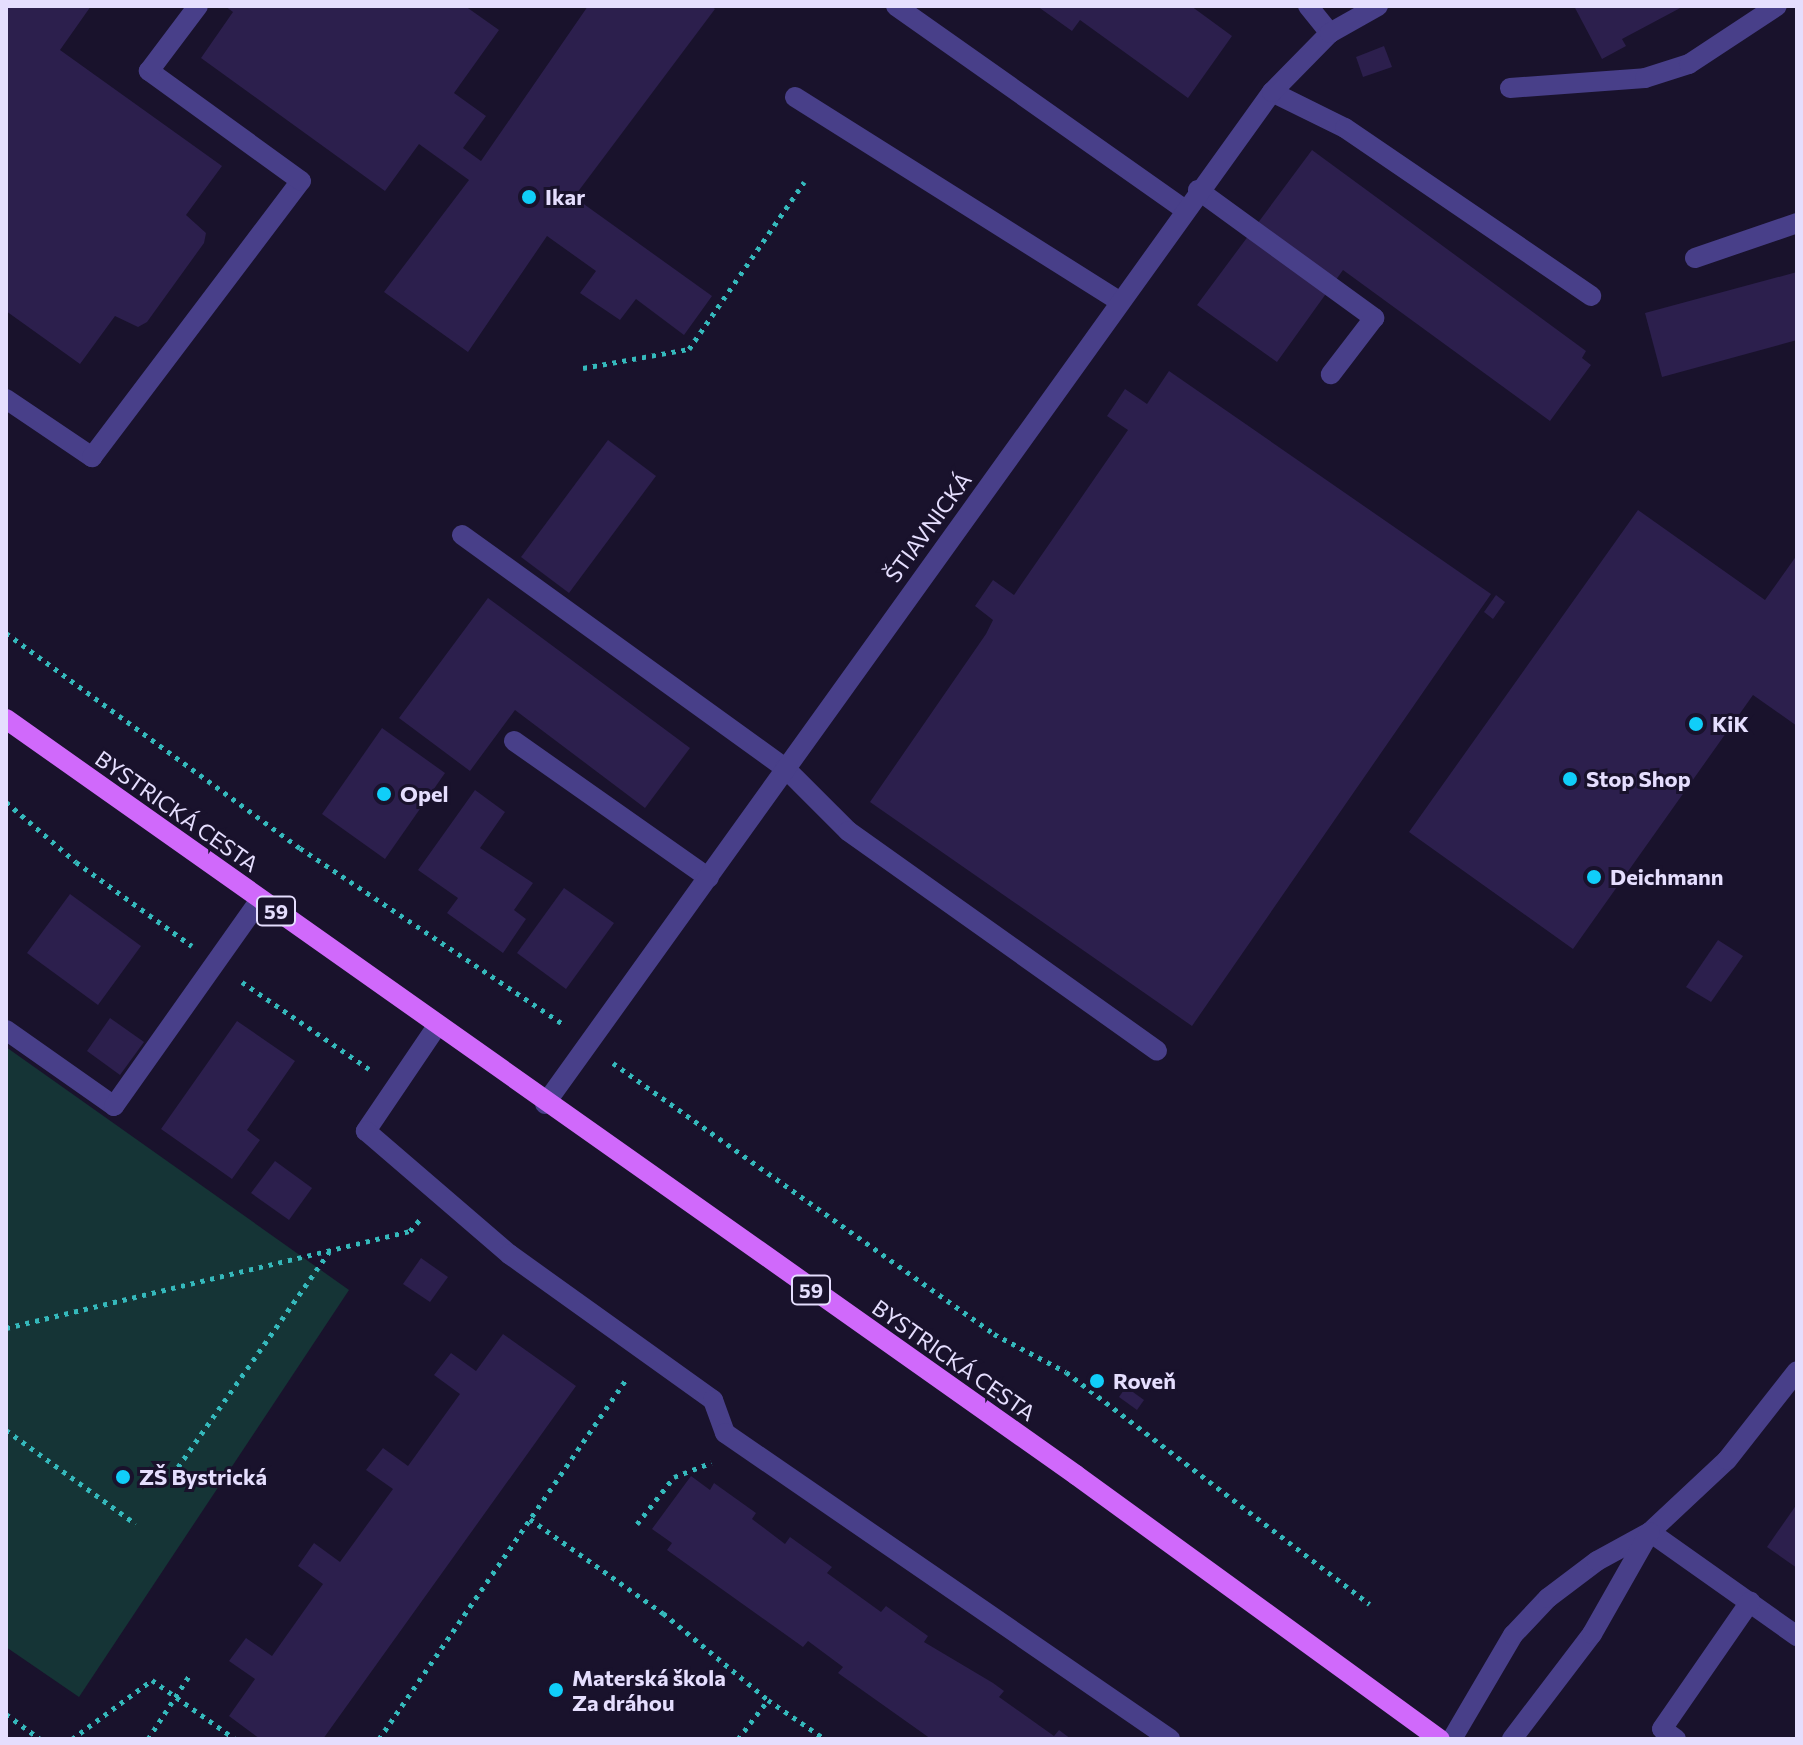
<!DOCTYPE html>
<meta charset="utf-8">
<style>
body{margin:0}
#map{position:relative;width:1803px;height:1745px;overflow:hidden;background:#19122c;font-family:Commissioner,sans-serif}
div>[style]{position:absolute}
.green>*{inset:0;background:#153436}
.building>*{inset:0;background:#2c1f4d}
.path>*{height:5px;margin-top:-2.5px;transform-origin:0;background:repeating-linear-gradient(90deg,#35b9bc 0 4px,transparent 0 10px)}
.minor>*{height:20px;margin:-10px;padding:0 10px;transform-origin:10px;border-radius:10px;background:#483f89}
.major>*{height:20px;margin:-10px;padding:0 10px;transform-origin:10px;border-radius:10px;background:#d069fb}
.dots>*{width:22px;height:22px;translate:-50% -50%;box-sizing:border-box;border:4px solid #19122c;border-radius:50%}
span{translate:-50% -50%;white-space:nowrap;text-align:center;line-height:1.15;-webkit-text-stroke:6px #19122c;paint-order:stroke}
.shield-label span{padding:2px 6px;background:#19122c;border:2px solid;border-radius:6px;-webkit-text-stroke-width:0}
.shield-label{font-size:20px;color:#e5defe;font-weight:700}
.poi-label{font-size:22px;color:#e5defe;font-weight:700}
.left{translate:0 -50%;text-align:left}
.street-label{font-size:22px;color:#e5defe}
.frame{position:absolute;inset:0;border:8px solid #e5defe;pointer-events:none}
</style>
<div id="map">
<div class="green">
<div style="clip-path:polygon(6px 1047px,349px 1290px,79px 1697px,6px 1647px)"></div>
</div>
<div class="building">
<div style="clip-path:polygon(6px 6px,91px 6px,60px 50px,222px 166px,186px 215px,206px 233px,204px 243px,147px 322px,138px 327px,115px 316px,80px 364px,6px 311px)"></div>
<div style="clip-path:polygon(225px 6px,465px 6px,499px 30px,454px 93px,486px 116px,463px 148px,481px 161px,588px 6px,711px 6px,715px 9px,574px 197px,712px 296px,684px 335px,636px 299px,620px 320px,580px 293px,596px 271px,547px 236px,468px 352px,384px 292px,469px 180px,419px 144px,385px 191px,201px 58px,233px 12px)"></div>
<div style="clip-path:polygon(1037px 6px,1191px 6px,1232px 36px,1188px 98px,1080px 20px,1072px 31px)"></div>
<div style="clip-path:polygon(1574px 6px,1684px 6px,1622px 39px,1626px 46px,1602px 59px)"></div>
<div style="clip-path:polygon(1384px 46px,1392px 67px,1363px 77px,1356px 57px)"></div>
<div style="clip-path:polygon(1312px 150px,1586px 351px,1582px 358px,1591px 365px,1550px 421px,1343px 270px,1277px 362px,1197px 305px)"></div>
<div style="clip-path:polygon(1797px 272px,1797px 340px,1662px 377px,1645px 313px)"></div>
<div style="clip-path:polygon(1169px 371px,1491px 594px,1192px 1026px,870px 802px,986px 634px,993px 620px,975px 606px,993px 580px,1014px 595px,1128px 430px,1107px 416px,1125px 389px,1147px 404px)"></div>
<div style="clip-path:polygon(608px 440px,656px 476px,569px 593px,521px 557px)"></div>
<div style="clip-path:polygon(1638px 510px,1765px 600px,1797px 555px,1797px 726px,1753px 695px,1573px 949px,1409px 832px)"></div>
<div style="clip-path:polygon(1496px 595px,1505px 602px,1493px 619px,1484px 612px)"></div>
<div style="clip-path:polygon(488px 598px,690px 748px,645px 808px,515px 710px,470px 771px,399px 718px)"></div>
<div style="clip-path:polygon(382px 728px,445px 773px,385px 859px,322px 814px)"></div>
<div style="clip-path:polygon(475px 790px,505px 812px,480px 848px,533px 883px,514px 910px,526px 919px,503px 953px,447px 913px,458px 898px,418px 870px)"></div>
<div style="clip-path:polygon(564px 888px,614px 923px,566px 989px,517px 953px)"></div>
<div style="clip-path:polygon(70px 894px,141px 946px,98px 1005px,27px 953px)"></div>
<div style="clip-path:polygon(1718px 940px,1743px 956px,1711px 1002px,1686px 987px)"></div>
<div style="clip-path:polygon(110px 1018px,144px 1042px,120px 1075px,87px 1051px)"></div>
<div style="clip-path:polygon(237px 1021px,295px 1061px,247px 1130px,260px 1140px,232px 1179px,161px 1129px)"></div>
<div style="clip-path:polygon(275px 1161px,312px 1188px,289px 1220px,251px 1193px)"></div>
<div style="clip-path:polygon(421px 1258px,448px 1277px,430px 1302px,403px 1284px)"></div>
<div style="clip-path:polygon(503px 1334px,576px 1386px,323px 1739px,260px 1739px,229px 1716px,255px 1679px,229px 1661px,246px 1638px,272px 1656px,323px 1584px,298px 1566px,314px 1543px,340px 1562px,393px 1489px,366px 1470px,383px 1448px,408px 1466px,460px 1394px,434px 1375px,451px 1353px,476px 1371px)"></div>
<div style="clip-path:polygon(1126px 1387px,1144px 1400px,1137px 1410px,1119px 1397px)"></div>
<div style="clip-path:polygon(691px 1476px,710px 1490px,714px 1483px,756px 1513px,752px 1519px,785px 1544px,790px 1537px,832px 1567px,827px 1573px,881px 1612px,886px 1606px,928px 1636px,924px 1642px,993px 1683px,1004px 1691px,999px 1697px,1054px 1736px,1059px 1730px,1071px 1739px,931px 1739px,838px 1673px,843px 1667px,808px 1641px,803px 1647px,667px 1550px,672px 1543px,652px 1529px)"></div>
<div style="clip-path:polygon(1797px 1504px,1797px 1568px,1767px 1547px)"></div>
</div>
<div class="path">
<div style="left:583px;top:368px;width:108px;rotate:-10.2deg"></div>
<div style="left:689px;top:349px;width:203px;rotate:-55.4deg"></div>
<div style="left:6px;top:633px;width:364px;rotate:36.2deg"></div>
<div style="left:300px;top:848px;width:318px;rotate:33.8deg"></div>
<div style="left:6px;top:802px;width:92px;rotate:40.6deg"></div>
<div style="left:76px;top:862px;width:143px;rotate:35.9deg"></div>
<div style="left:242px;top:982px;width:154px;rotate:34.4deg"></div>
<div style="left:613px;top:1063px;width:468px;rotate:35.4deg"></div>
<div style="left:994px;top:1334px;width:81px;rotate:27.8deg"></div>
<div style="left:1066px;top:1372px;width:382px;rotate:37.4deg"></div>
<div style="left:6px;top:1328px;width:415px;rotate:-13.5deg"></div>
<div style="left:410px;top:1231px;width:18px;rotate:-49deg"></div>
<div style="left:6px;top:1430px;width:160px;rotate:35.9deg"></div>
<div style="left:178px;top:1467px;width:263px;rotate:-54.9deg"></div>
<div style="left:530px;top:1519px;width:163px;rotate:35.3deg"></div>
<div style="left:663px;top:1613px;width:136px;rotate:39.6deg"></div>
<div style="left:768px;top:1700px;width:69px;rotate:34.4deg"></div>
<div style="left:637px;top:1524px;width:60px;rotate:-51.8deg"></div>
<div style="left:674px;top:1477px;width:40px;rotate:-21deg"></div>
<div style="left:6px;top:1714px;width:42px;rotate:36.3deg"></div>
<div style="left:72px;top:1739px;width:99px;rotate:-36.4deg"></div>
<div style="left:152px;top:1680px;width:102px;rotate:35.4deg"></div>
<div style="left:148px;top:1739px;width:75px;rotate:-56.9deg"></div>
<div style="left:379px;top:1739px;width:439px;rotate:-55.5deg"></div>
<div style="left:738px;top:1739px;width:49px;rotate:-52.4deg"></div>
</div>
<div class="minor">
<div style="left:896px;top:6px;width:352px;rotate:35.2deg"></div>
<div style="left:1308px;top:6px;width:35px;rotate:51deg"></div>
<div style="left:1510px;top:88px;width:135px;rotate:-4.2deg"></div>
<div style="left:1645px;top:78px;width:46px;rotate:-17.7deg"></div>
<div style="left:1689px;top:64px;width:105px;rotate:-33.4deg"></div>
<div style="left:1272px;top:92px;width:81px;rotate:26.3deg"></div>
<div style="left:1345px;top:128px;width:298px;rotate:34.3deg"></div>
<div style="left:795px;top:97px;width:384px;rotate:32.2deg"></div>
<div style="left:1198px;top:190px;width:218px;rotate:36deg"></div>
<div style="left:1374px;top:318px;width:71px;rotate:127.5deg"></div>
<div style="left:1695px;top:258px;width:108px;rotate:-18.9deg"></div>
<div style="left:6px;top:399px;width:104px;rotate:34deg"></div>
<div style="left:92px;top:457px;width:346px;rotate:-52.9deg"></div>
<div style="left:301px;top:181px;width:188px;rotate:-144.1deg"></div>
<div style="left:149px;top:71px;width:81px;rotate:-53deg"></div>
<div style="left:462px;top:535px;width:398px;rotate:35.8deg"></div>
<div style="left:785px;top:768px;width:89px;rotate:45deg"></div>
<div style="left:848px;top:831px;width:379px;rotate:35.4deg"></div>
<div style="left:514px;top:741px;width:238px;rotate:35.1deg"></div>
<div style="left:437px;top:1026px;width:127px;rotate:124.1deg"></div>
<div style="left:366px;top:1131px;width:189px;rotate:40.7deg"></div>
<div style="left:509px;top:1254px;width:251px;rotate:35.6deg"></div>
<div style="left:713px;top:1400px;width:35px;rotate:70deg"></div>
<div style="left:725px;top:1433px;width:540px;rotate:34.51deg"></div>
<div style="left:6px;top:1030px;width:132px;rotate:35.1deg"></div>
<div style="left:114px;top:1106px;width:252px;rotate:-54.7deg"></div>
<div style="left:545px;top:1104px;width:1246px;rotate:-54.31deg"></div>
<div style="left:1272px;top:92px;width:83px;rotate:-45.5deg"></div>
<div style="left:1330px;top:33px;width:55px;rotate:-29.4deg"></div>
<div style="left:1650px;top:1532px;width:180px;rotate:35.3deg"></div>
<div style="left:1452px;top:1739px;width:121px;rotate:-59.6deg"></div>
<div style="left:1513px;top:1635px;width:51px;rotate:-46.6deg"></div>
<div style="left:1548px;top:1598px;width:61px;rotate:-37.1deg"></div>
<div style="left:1597px;top:1561px;width:60px;rotate:-28.7deg"></div>
<div style="left:1650px;top:1532px;width:105px;rotate:-43.1deg"></div>
<div style="left:1727px;top:1460px;width:113px;rotate:-51.8deg"></div>
<div style="left:1512px;top:1739px;width:132px;rotate:-52.7deg"></div>
<div style="left:1592px;top:1634px;width:117px;rotate:-60.4deg"></div>
<div style="left:1676px;top:1739px;width:17px;rotate:-144deg"></div>
<div style="left:1662px;top:1729px;width:155px;rotate:-55.3deg"></div>
</div>
<div class="major">
<div style="left:6px;top:719px;width:1310px;rotate:35.24deg"></div>
<div style="left:1076px;top:1475px;width:450px;rotate:36deg"></div>
</div>
<div class="dots">
<div style="left:529px;top:197px;background:#10cef9"></div>
<div style="left:1696px;top:724px;background:#10cef9"></div>
<div style="left:1570px;top:779px;background:#10cef9"></div>
<div style="left:384px;top:794px;background:#10cef9"></div>
<div style="left:1594px;top:877px;background:#10cef9"></div>
<div style="left:1097px;top:1381px;background:#10cef9"></div>
<div style="left:123px;top:1477px;background:#10cef9"></div>
<div style="left:556px;top:1690px;background:#10cef9"></div>
</div>
<div class="shield-label">
<span style="left:276px;top:911px">59</span>
<span style="left:811px;top:1290px">59</span>
</div>
<div class="poi-label">
<span class="left" style="left:545px;top:197px">Ikar</span>
<span class="left" style="left:1712px;top:724px">KiK</span>
<span class="left" style="left:1586px;top:779px">Stop Shop</span>
<span class="left" style="left:400px;top:794px">Opel</span>
<span class="left" style="left:1610px;top:877px">Deichmann</span>
<span class="left" style="left:1113px;top:1381px">Roveň</span>
<span class="left" style="left:139px;top:1477px">ZŠ Bystrická</span>
<span class="left" style="left:572px;top:1690px">Materská škola<br>Za dráhou</span>
</div>
<div class="street-label">
<span style="left:928px;top:527px;rotate:-54deg">ŠTIAVNICKÁ</span>
<span style="left:177px;top:811px;rotate:35deg">BYSTRICKÁ CESTA</span>
<span style="left:954px;top:1360px;rotate:35deg">BYSTRICKÁ CESTA</span>
</div>
<div class="frame"></div>
</div>
